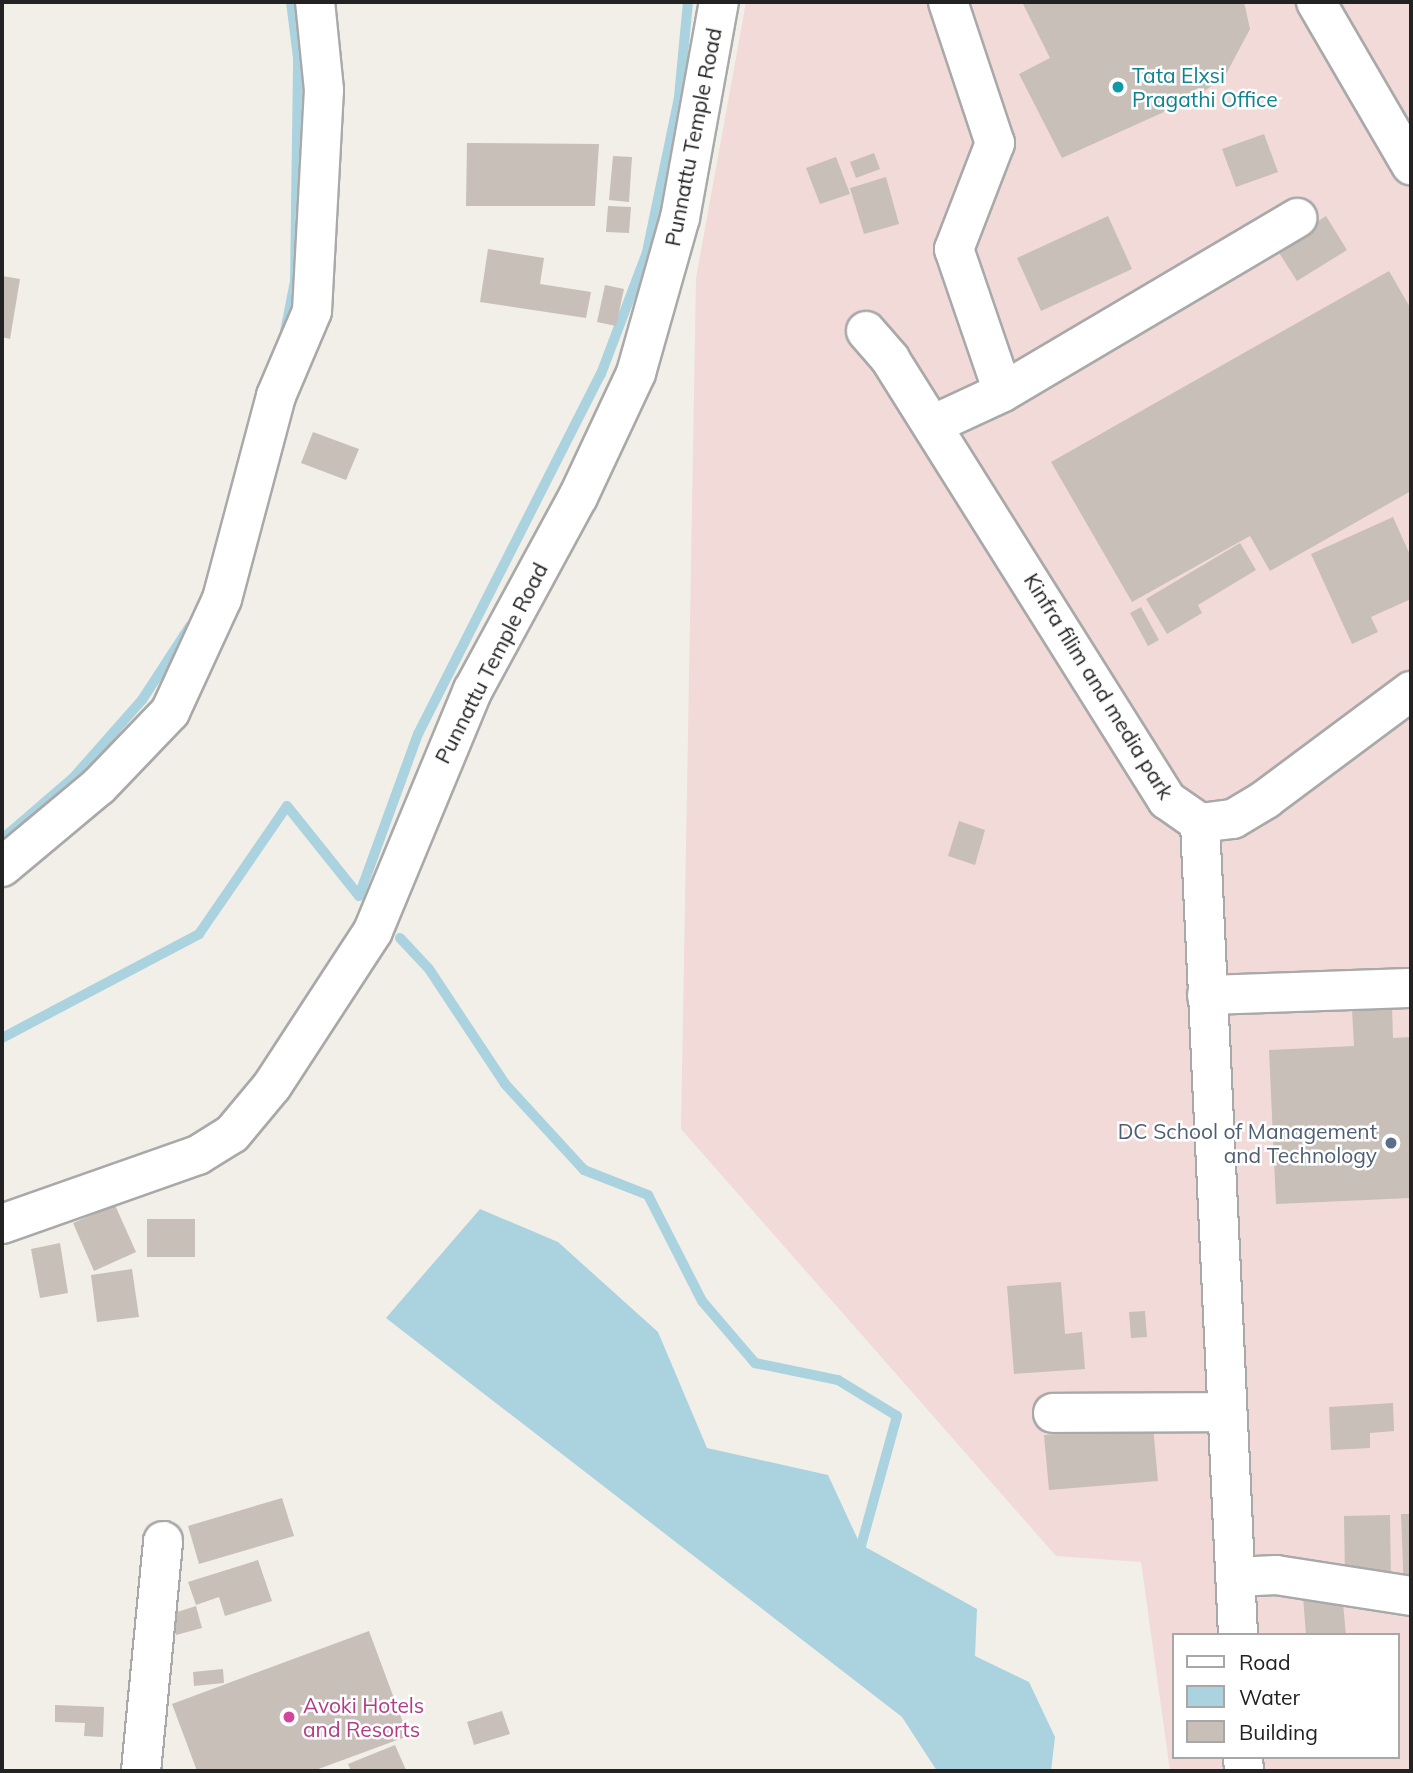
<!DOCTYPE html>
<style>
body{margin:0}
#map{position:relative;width:1413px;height:1773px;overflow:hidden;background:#f2efe9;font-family:Mulish,sans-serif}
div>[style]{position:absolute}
.commercial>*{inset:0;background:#f2dad9}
.water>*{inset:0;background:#aad3df}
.stream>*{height:10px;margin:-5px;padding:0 5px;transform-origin:5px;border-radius:5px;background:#aad3df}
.building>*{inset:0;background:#c7bfb8}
.roads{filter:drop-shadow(2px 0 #a9a9a9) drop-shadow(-2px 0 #a9a9a9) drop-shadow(0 2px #a9a9a9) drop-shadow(0 -2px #a9a9a9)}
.minor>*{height:38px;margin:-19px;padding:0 19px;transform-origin:19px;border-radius:19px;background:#fff}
.dots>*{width:19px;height:19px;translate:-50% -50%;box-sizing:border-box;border:4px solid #fff;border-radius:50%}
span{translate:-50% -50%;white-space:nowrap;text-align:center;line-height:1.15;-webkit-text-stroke:5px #fff;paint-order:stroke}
.culture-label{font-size:21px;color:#0d838f}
.left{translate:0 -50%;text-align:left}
.street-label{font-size:21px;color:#222}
.service-label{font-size:21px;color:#4e5e75}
.right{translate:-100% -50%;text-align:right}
.hotel-label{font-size:21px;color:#b23c85}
.frame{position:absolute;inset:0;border:4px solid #222;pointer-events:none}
.legend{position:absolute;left:1172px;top:1633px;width:228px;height:126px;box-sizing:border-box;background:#fff;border:2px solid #a7a7a7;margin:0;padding:9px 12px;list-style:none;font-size:21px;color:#222}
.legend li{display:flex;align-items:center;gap:14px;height:35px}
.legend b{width:35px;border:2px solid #a7a7a7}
</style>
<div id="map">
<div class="commercial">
<div style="clip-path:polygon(evenodd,746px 2px,1411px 2px,1411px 1771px,1170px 1771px,1141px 1562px,1056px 1556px,681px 1129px,696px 278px,746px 2px,1173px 1635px,1397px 1635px,1397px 1757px,1173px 1757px,1173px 1635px)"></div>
</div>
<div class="water">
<div style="clip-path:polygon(480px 1209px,558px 1242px,658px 1332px,707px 1448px,828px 1475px,860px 1544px,977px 1609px,975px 1656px,1029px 1682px,1055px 1737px,1051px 1771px,937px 1771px,902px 1717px,386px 1318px)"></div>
</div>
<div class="stream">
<div style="left:285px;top:332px;width:52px;rotate:-78.9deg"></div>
<div style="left:295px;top:281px;width:223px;rotate:-89.2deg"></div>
<div style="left:298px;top:58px;width:56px;rotate:-97.1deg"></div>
<div style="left:2px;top:839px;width:95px;rotate:-40.7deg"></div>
<div style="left:74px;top:777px;width:103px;rotate:-48.6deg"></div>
<div style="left:142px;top:700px;width:88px;rotate:-57deg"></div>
<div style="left:400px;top:938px;width:42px;rotate:46.9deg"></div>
<div style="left:429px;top:969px;width:138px;rotate:56.5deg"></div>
<div style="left:505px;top:1084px;width:117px;rotate:47.4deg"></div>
<div style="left:584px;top:1170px;width:69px;rotate:21.3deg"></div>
<div style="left:648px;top:1195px;width:119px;rotate:63deg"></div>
<div style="left:702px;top:1301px;width:82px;rotate:49.5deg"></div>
<div style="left:755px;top:1363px;width:85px;rotate:11.6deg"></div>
<div style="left:838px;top:1380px;width:69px;rotate:31.4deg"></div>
<div style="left:897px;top:1416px;width:146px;rotate:105.5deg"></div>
<div style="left:2px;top:1038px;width:223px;rotate:-27.8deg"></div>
<div style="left:199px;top:934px;width:155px;rotate:-55.5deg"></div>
<div style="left:287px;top:806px;width:115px;rotate:51.3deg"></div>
<div style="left:359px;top:896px;width:172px;rotate:-70deg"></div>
<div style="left:418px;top:734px;width:404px;rotate:-63.1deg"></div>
<div style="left:601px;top:374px;width:130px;rotate:-69.3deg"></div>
<div style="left:647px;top:252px;width:158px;rotate:-78.3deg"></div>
<div style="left:679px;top:97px;width:95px;rotate:-84.6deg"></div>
</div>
<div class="building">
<div style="clip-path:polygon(1022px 2px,1244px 2px,1250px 29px,1225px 76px,1195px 98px,1062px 158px,1019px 74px,1050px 58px)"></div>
<div style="clip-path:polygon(1264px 134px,1278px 172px,1236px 187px,1222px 149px)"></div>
<div style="clip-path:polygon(467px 143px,599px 144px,595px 206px,466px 206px)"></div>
<div style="clip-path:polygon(874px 153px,880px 169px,856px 178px,850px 162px)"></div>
<div style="clip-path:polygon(613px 156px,632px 157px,629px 202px,609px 200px)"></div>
<div style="clip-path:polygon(836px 157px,850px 194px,820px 204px,806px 168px)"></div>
<div style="clip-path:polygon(886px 177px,899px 224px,864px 234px,850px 188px)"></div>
<div style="clip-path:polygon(608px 206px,631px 207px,629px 233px,606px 232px)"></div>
<div style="clip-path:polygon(1108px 216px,1132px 269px,1041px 311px,1017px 258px)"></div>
<div style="clip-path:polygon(1326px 216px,1347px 250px,1297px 281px,1276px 248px)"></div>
<div style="clip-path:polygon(488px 249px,544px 258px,540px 284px,591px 292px,586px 318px,480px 302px)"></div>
<div style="clip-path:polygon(1389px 271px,1411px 309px,1411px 491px,1270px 571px,1250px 536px,1132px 602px,1051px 462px)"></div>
<div style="clip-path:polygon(2px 276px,20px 279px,10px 339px,2px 337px)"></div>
<div style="clip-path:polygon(605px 285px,624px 289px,616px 326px,597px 322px)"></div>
<div style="clip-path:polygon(313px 432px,359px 449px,346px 480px,301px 463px)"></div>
<div style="clip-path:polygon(1393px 517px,1411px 557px,1411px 599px,1371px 617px,1378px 632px,1352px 644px,1311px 554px)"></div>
<div style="clip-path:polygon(1240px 543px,1256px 570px,1198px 605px,1202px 613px,1167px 634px,1146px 599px)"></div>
<div style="clip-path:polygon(1141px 607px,1159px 640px,1148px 646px,1130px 613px)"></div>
<div style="clip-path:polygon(959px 821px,985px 830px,975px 865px,948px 856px)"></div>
<div style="clip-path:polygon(1392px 1007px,1393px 1038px,1411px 1037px,1411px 1198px,1276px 1204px,1269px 1050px,1354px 1046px,1352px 1009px)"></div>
<div style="clip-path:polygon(115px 1205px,136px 1252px,94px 1271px,73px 1223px)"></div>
<div style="clip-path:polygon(147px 1219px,195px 1219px,195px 1257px,147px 1257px)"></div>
<div style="clip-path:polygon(60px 1243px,68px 1293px,40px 1298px,31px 1249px)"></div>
<div style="clip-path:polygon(132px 1269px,139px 1317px,97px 1322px,91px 1275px)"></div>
<div style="clip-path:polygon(1061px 1282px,1065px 1334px,1082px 1332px,1085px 1369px,1014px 1374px,1007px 1286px)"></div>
<div style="clip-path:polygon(1145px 1311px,1147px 1337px,1131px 1338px,1129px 1312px)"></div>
<div style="clip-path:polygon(1393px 1403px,1394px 1431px,1370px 1433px,1370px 1448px,1331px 1450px,1329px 1407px)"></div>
<div style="clip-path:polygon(1153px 1426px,1158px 1481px,1049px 1490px,1044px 1435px)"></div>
<div style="clip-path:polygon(282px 1498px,294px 1536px,199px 1564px,188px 1526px)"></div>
<div style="clip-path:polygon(1401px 1514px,1411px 1514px,1411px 1591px,1404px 1592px)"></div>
<div style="clip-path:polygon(1390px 1515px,1391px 1580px,1345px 1580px,1344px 1516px)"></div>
<div style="clip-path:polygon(258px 1560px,272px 1601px,225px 1616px,219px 1597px,196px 1605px,188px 1582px)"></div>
<div style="clip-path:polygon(1342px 1593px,1346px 1635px,1306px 1635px,1303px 1596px)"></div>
<div style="clip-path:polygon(196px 1606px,202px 1628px,176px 1635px,171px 1614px)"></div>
<div style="clip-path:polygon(369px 1631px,408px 1736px,313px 1771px,197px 1771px,172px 1704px)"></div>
<div style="clip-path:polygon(223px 1669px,224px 1683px,194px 1686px,193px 1672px)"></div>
<div style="clip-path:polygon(55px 1705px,104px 1707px,103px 1737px,84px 1736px,85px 1723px,55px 1722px)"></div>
<div style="clip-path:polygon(502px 1711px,510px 1734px,474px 1745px,467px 1722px)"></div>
<div style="clip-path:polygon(395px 1745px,406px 1770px,351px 1771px,348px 1764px)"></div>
</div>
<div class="roads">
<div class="minor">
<div style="left:948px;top:2px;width:149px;rotate:71.6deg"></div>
<div style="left:995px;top:143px;width:114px;rotate:111.1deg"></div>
<div style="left:954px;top:249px;width:151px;rotate:71.1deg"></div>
<div style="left:1316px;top:2px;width:189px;rotate:59.8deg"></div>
<div style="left:866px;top:331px;width:37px;rotate:49deg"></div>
<div style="left:890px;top:359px;width:521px;rotate:57.87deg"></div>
<div style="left:1167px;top:800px;width:40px;rotate:34.9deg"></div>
<div style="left:1200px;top:823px;width:33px;rotate:-7deg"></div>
<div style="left:1233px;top:819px;width:39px;rotate:-31deg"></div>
<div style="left:1266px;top:799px;width:181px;rotate:-36.7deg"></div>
<div style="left:932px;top:425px;width:78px;rotate:-24.9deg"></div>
<div style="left:1003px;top:392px;width:342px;rotate:-30.6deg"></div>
<div style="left:1200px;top:823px;width:813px;rotate:87.32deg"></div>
<div style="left:2px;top:867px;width:126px;rotate:-39.9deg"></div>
<div style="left:99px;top:786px;width:103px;rotate:-46.2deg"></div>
<div style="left:170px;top:712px;width:124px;rotate:-65.3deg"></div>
<div style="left:222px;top:599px;width:210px;rotate:-75.1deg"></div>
<div style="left:276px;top:396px;width:92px;rotate:-67deg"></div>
<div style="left:312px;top:311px;width:221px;rotate:-86.9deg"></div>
<div style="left:324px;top:90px;width:88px;rotate:-95.8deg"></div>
<div style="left:1207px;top:995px;width:204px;rotate:-2deg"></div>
<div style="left:2px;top:1224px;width:208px;rotate:-19.4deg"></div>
<div style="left:198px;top:1155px;width:40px;rotate:-32deg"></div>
<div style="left:232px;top:1134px;width:62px;rotate:-50.2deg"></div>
<div style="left:272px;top:1086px;width:185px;rotate:-56.9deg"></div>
<div style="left:373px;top:931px;width:261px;rotate:-67.5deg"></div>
<div style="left:473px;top:690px;width:220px;rotate:-61.5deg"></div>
<div style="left:578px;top:497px;width:137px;rotate:-64.9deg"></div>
<div style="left:636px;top:373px;width:161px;rotate:-74.2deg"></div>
<div style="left:680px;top:218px;width:219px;rotate:-79.8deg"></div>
<div style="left:1053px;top:1413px;width:174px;rotate:-0.3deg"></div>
<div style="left:1235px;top:1577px;width:41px;rotate:-2.8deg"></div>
<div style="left:1276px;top:1575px;width:137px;rotate:8.8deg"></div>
<div style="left:1243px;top:1757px;width:14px;rotate:86deg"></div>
<div style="left:141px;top:1771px;width:231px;rotate:-84.5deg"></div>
</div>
</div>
<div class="dots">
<div style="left:1118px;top:87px;background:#0f9aa8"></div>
<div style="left:1391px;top:1143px;background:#5c6f8a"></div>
<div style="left:289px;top:1717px;background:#d1479c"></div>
</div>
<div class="culture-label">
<span class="left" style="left:1132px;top:87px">Tata Elxsi<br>Pragathi Office</span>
</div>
<div class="street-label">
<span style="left:693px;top:137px;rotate:-79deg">Punnattu Temple Road</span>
<span style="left:491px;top:663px;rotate:-63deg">Punnattu Temple Road</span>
<span style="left:1099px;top:686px;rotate:58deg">Kinfra filim and media park</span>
</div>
<div class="service-label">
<span class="right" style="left:1377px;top:1143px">DC School of Management<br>and Technology</span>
</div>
<div class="hotel-label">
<span class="left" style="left:303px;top:1717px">Avoki Hotels<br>and Resorts</span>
</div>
<div class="frame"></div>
<ul class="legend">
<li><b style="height:9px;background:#fff"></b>Road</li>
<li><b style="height:19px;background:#aad3df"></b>Water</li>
<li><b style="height:19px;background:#c7bfb8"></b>Building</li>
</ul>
</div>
